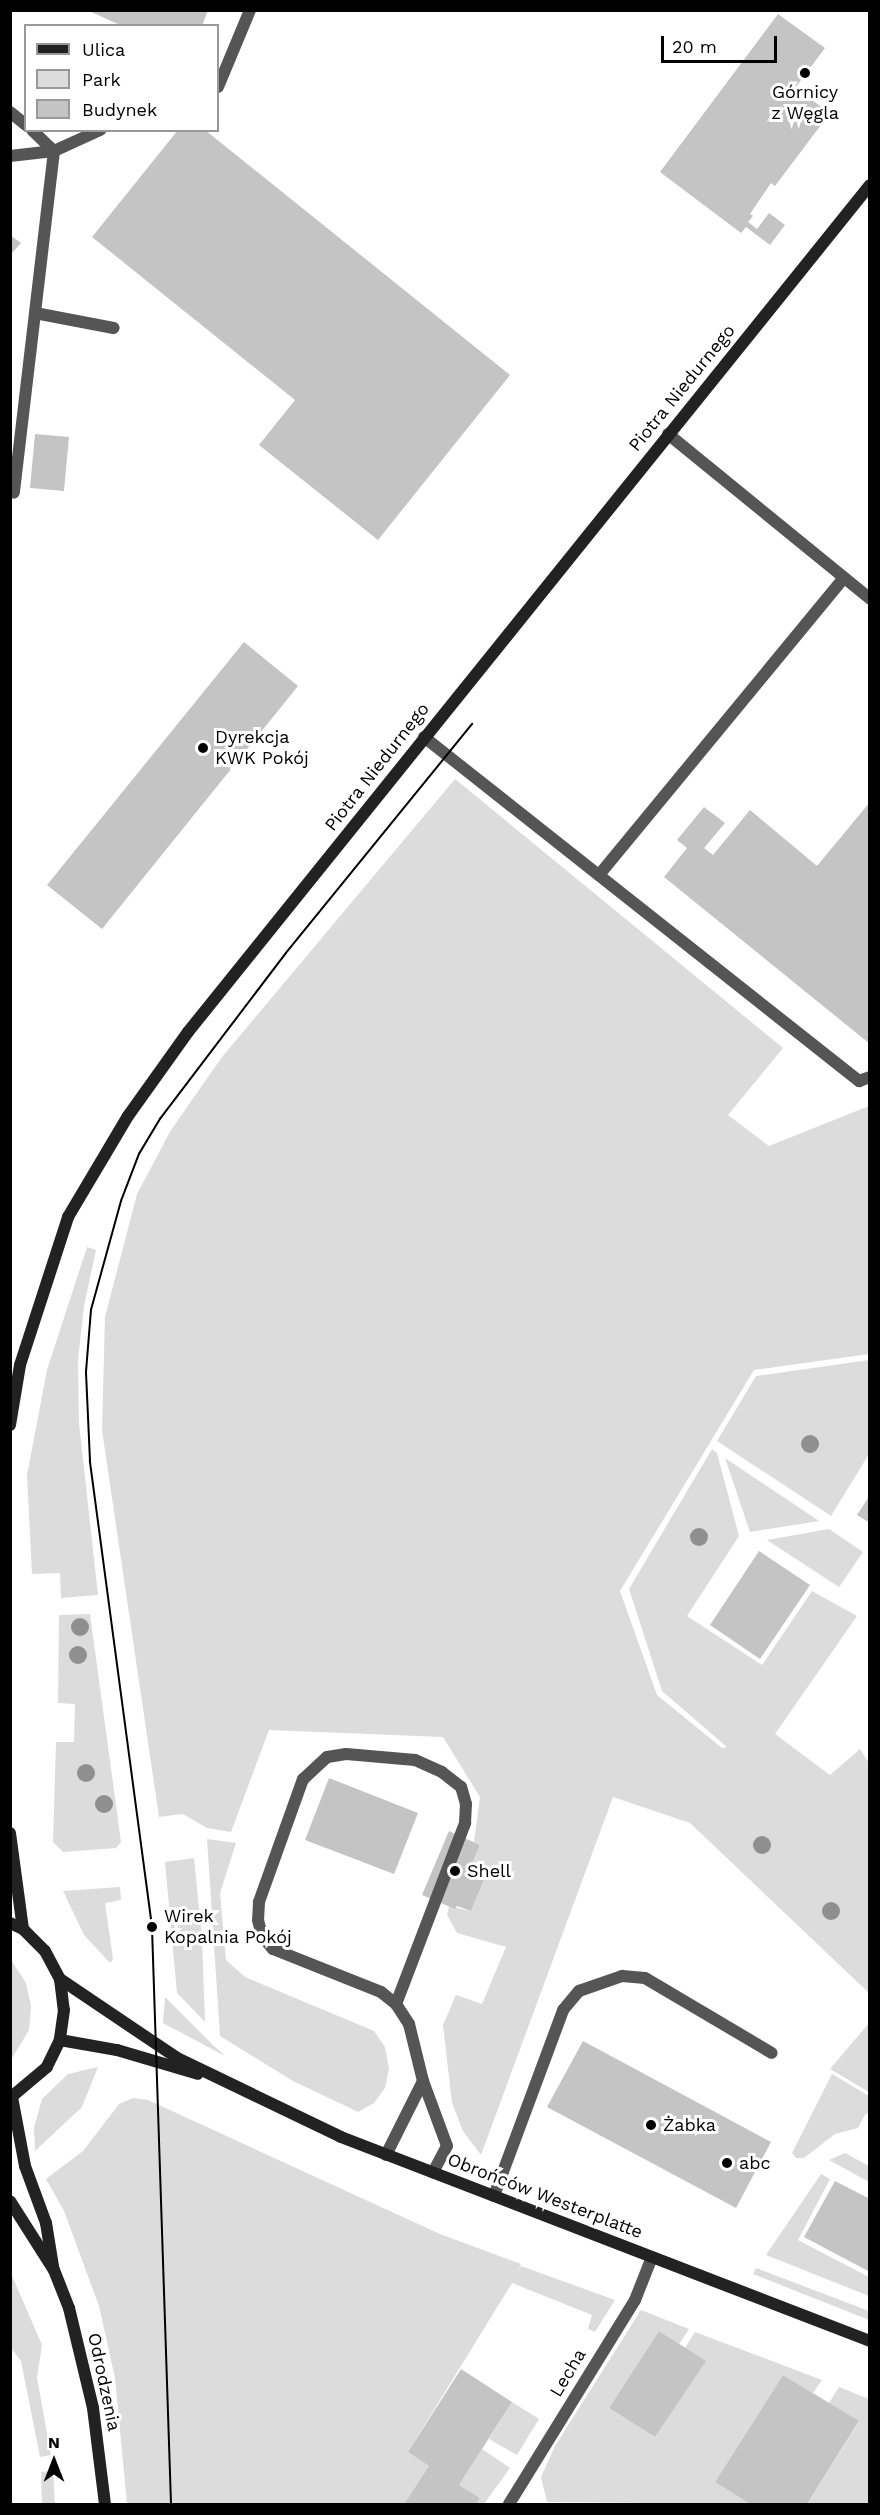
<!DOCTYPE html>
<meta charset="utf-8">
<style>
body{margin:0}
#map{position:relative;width:880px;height:2515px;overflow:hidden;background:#fff;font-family:"Work Sans",sans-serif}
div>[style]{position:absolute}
.green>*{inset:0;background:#dcdcdc}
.building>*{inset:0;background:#c4c4c4}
.lane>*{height:12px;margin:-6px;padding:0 6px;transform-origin:6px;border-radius:6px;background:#555}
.street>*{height:12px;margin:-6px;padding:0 6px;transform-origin:6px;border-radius:6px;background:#555}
.secondary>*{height:12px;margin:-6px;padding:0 6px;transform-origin:6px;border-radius:6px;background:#222}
.tram>*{height:1.5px;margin:-0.75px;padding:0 0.75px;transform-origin:0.75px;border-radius:0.75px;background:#000}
.trees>*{width:18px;height:18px;margin:-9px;border-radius:50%;background:#8f8f8f}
.dots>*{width:16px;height:16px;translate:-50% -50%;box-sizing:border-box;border:3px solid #fff;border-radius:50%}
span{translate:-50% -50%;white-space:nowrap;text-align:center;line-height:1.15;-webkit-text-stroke:6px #fff;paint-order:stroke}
.poi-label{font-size:18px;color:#000}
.left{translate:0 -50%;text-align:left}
.street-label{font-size:18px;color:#000}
.frame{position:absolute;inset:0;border:12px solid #000;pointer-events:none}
.legend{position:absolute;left:24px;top:24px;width:195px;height:108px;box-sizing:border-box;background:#fff;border:2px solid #999;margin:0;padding:8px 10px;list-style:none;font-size:18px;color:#000}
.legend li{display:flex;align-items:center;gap:12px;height:30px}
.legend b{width:30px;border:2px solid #999}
.north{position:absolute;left:24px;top:2431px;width:60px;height:60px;-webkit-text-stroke:4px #fff;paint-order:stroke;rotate:0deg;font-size:16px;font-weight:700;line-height:24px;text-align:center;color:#000}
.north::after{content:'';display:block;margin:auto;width:21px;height:27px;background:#000;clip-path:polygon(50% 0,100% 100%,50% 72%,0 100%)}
.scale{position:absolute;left:661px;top:36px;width:116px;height:27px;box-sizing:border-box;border:3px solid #000;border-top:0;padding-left:8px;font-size:18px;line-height:21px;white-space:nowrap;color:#000;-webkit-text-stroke:4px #fff;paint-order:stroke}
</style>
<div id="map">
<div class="green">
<div style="clip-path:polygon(455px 779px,783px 1048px,728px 1115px,769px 1146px,869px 1106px,869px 1354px,754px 1370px,620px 1591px,657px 1695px,722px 1748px,727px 1747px,662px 1691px,629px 1589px,712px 1449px,717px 1453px,739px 1536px,687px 1616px,762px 1665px,812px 1591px,857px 1616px,775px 1734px,830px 1775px,860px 1749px,869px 1763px,869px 1993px,690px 1823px,613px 1797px,481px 2155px,463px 2131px,452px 2103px,443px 2025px,456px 1995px,482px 2004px,506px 1947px,457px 1933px,447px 1915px,449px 1906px,471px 1911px,486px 1875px,470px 1868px,480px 1845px,474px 1842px,480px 1797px,443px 1737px,269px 1730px,231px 1832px,207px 1828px,183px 1814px,159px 1817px,102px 1430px,105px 1317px,137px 1194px,171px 1130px,222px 1057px)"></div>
<div style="clip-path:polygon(87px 1247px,96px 1250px,84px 1306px,78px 1360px,79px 1423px,98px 1595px,61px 1598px,60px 1573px,32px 1574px,27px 1475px,47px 1370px)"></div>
<div style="clip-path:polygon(869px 1360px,869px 1454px,831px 1516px,717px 1441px,756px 1376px)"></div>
<div style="clip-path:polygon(725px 1458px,819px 1521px,750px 1532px)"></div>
<div style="clip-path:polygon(829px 1529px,863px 1552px,839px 1587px,767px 1540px)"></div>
<div style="clip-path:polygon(90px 1614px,121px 1842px,116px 1848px,63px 1852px,53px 1842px,56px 1742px,74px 1742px,75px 1704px,58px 1703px,59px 1615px)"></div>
<div style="clip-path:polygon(207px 1839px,236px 1843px,220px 1893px,226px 1960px,245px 1977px,374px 2031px,385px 2047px,389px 2069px,385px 2088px,374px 2103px,358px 2112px,350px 2108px,293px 2081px,220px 2036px)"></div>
<div style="clip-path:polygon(194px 1858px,202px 1939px,205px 2022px,177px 1993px,165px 1862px)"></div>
<div style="clip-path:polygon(120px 1887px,121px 1900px,105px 1903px,113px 1959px,110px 1963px,84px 1935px,63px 1891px)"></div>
<div style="clip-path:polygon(11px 1960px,26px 1983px,31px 2006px,29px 2030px,11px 2060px)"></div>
<div style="clip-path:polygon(165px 1997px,213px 2045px,225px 2056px,163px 2023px)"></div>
<div style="clip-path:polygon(869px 2023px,869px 2092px,830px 2069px)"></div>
<div style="clip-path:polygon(98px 2067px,82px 2107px,35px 2151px,34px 2128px,42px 2099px,68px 2074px)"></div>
<div style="clip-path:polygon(832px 2074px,869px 2096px,869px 2115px,866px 2113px,858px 2128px,835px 2134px,804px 2158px,796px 2158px,792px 2153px)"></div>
<div style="clip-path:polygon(133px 2098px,148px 2100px,440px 2234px,521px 2264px,517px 2274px,521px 2266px,615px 2300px,595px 2332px,588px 2329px,592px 2315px,512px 2283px,408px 2452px,429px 2466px,404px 2504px,127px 2504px,115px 2378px,99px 2306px,64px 2211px,46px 2179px,83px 2151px,119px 2104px)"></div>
<div style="clip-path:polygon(845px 2153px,869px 2166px,869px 2182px,829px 2160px)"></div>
<div style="clip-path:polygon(821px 2174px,830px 2179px,798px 2240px,869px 2277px,869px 2296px,766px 2255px)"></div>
<div style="clip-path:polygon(756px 2268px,869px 2311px,869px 2320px,753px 2274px)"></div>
<div style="clip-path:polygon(10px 2271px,42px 2345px,37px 2378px,51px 2455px,40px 2457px,21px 2361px,11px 2348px)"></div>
<div style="clip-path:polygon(641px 2310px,689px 2329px,679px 2344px,659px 2331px,609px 2408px,655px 2437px,705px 2361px,685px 2348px,695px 2332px,822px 2380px,813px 2393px,783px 2375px,715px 2482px,750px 2504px,547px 2502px,541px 2477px,555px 2446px)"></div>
<div style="clip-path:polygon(839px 2387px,869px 2399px,869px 2504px,807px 2504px,859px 2422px,829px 2403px)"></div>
<div style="clip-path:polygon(512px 2402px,539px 2419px,517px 2455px,489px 2439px)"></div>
<div style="clip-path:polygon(482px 2449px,510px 2468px,484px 2504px,476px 2504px,480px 2498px,459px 2485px)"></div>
<div style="clip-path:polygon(53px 2471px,55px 2504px,42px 2504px,41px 2472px)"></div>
</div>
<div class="building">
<div style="clip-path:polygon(87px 10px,208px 10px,202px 26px,122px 26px)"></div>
<div style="clip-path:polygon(778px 14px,825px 48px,795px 88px,830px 113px,775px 186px,771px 183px,750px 214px,753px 216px,748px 222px,757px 229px,769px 213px,785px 225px,770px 245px,746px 227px,741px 233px,660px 172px)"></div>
<div style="clip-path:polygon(178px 130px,205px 130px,510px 375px,378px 540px,259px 445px,295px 400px,92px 237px)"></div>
<div style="clip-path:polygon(10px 235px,21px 243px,10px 255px)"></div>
<div style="clip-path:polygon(35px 434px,69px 437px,64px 491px,30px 488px)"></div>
<div style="clip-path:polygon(244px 642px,298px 686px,102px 929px,47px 885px)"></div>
<div style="clip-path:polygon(870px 802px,870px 1044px,664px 877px,687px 848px,677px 840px,704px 807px,725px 823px,704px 848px,713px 855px,750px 810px,817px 866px)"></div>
<div style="clip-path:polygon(870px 1495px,870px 1523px,857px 1515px)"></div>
<div style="clip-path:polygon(759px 1551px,810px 1585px,760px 1659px,710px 1625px)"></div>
<div style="clip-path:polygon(329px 1778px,418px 1813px,394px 1874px,305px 1840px)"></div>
<div style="clip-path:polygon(449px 1831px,480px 1845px,470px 1868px,486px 1875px,471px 1911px,457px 1906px,455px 1909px,422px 1895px)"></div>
<div style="clip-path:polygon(583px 2041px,771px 2142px,736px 2208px,547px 2107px)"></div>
<div style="clip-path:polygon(835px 2181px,870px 2199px,870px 2272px,804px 2237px)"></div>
<div style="clip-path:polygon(659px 2331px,706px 2361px,655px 2437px,609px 2408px)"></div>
<div style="clip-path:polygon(461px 2369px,512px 2402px,459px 2485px,480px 2498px,476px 2504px,404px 2504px,429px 2466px,408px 2452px)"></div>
<div style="clip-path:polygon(783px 2375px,859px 2421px,807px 2504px,750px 2504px,715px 2482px)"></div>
</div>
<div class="lane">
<div style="left:218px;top:87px;width:83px;rotate:-67.4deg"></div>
<div style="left:10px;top:112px;width:21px;rotate:39deg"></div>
<div style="left:32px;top:130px;width:30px;rotate:44deg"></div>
<div style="left:54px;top:151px;width:51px;rotate:-24.5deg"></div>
<div style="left:10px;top:156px;width:44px;rotate:-6.5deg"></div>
<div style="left:54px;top:151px;width:344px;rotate:96.7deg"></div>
<div style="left:35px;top:313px;width:80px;rotate:10.8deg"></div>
<div style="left:668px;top:434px;width:261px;rotate:39.2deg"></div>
<div style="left:424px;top:737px;width:555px;rotate:38.34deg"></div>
<div style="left:859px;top:1081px;width:12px;rotate:-20deg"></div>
<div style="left:599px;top:875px;width:385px;rotate:-50.5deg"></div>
<div style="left:396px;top:2004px;width:194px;rotate:-69.1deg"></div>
<div style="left:465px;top:1823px;width:19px;rotate:-87deg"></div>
<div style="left:466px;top:1804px;width:18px;rotate:-106deg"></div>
<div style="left:461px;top:1787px;width:24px;rotate:-142deg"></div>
<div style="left:442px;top:1772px;width:30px;rotate:-156deg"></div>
<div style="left:415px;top:1760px;width:69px;rotate:-175deg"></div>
<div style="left:346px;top:1754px;width:19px;rotate:171deg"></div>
<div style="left:327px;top:1757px;width:33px;rotate:137deg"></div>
<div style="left:303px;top:1779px;width:131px;rotate:109.7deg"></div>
<div style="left:259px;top:1902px;width:18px;rotate:93deg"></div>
<div style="left:258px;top:1920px;width:16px;rotate:76deg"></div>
<div style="left:262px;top:1936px;width:17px;rotate:50deg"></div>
<div style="left:273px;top:1949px;width:116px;rotate:21.7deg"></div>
<div style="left:381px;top:1992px;width:19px;rotate:39deg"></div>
<div style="left:396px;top:2004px;width:24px;rotate:57deg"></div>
<div style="left:409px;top:2024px;width:59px;rotate:76.2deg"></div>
<div style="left:423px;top:2081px;width:69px;rotate:69.7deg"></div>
<div style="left:447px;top:2146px;width:30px;rotate:118deg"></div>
<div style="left:386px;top:2155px;width:83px;rotate:-63.4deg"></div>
<div style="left:494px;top:2196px;width:198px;rotate:-69.6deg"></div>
<div style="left:563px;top:2010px;width:25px;rotate:-50deg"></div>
<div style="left:579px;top:1991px;width:46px;rotate:-19.2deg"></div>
<div style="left:622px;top:1976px;width:23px;rotate:5deg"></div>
<div style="left:645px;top:1978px;width:147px;rotate:30.6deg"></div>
</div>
<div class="street">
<div style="left:509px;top:2504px;width:240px;rotate:-58.3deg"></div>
<div style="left:635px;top:2300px;width:46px;rotate:-68.4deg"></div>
</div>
<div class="secondary">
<div style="left:10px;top:1425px;width:61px;rotate:-80.5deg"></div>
<div style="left:20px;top:1365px;width:156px;rotate:-72deg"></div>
<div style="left:68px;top:1217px;width:117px;rotate:-59.3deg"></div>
<div style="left:128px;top:1116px;width:103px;rotate:-54.5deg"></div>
<div style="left:188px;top:1032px;width:1087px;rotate:-51.16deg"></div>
<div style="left:10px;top:1833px;width:97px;rotate:82.3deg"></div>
<div style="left:10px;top:1923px;width:14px;rotate:25deg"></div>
<div style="left:23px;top:1929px;width:31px;rotate:45deg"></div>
<div style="left:45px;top:1951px;width:32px;rotate:62deg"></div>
<div style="left:60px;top:1979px;width:31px;rotate:83deg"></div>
<div style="left:64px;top:2010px;width:30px;rotate:98deg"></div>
<div style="left:60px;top:2040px;width:30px;rotate:116deg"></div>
<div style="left:47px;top:2067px;width:48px;rotate:140deg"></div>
<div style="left:60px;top:1979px;width:141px;rotate:34deg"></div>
<div style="left:177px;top:2058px;width:182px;rotate:25.7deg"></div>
<div style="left:341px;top:2137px;width:567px;rotate:21.09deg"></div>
<div style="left:60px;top:2040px;width:58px;rotate:10deg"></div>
<div style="left:117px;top:2050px;width:84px;rotate:16.5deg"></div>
<div style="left:12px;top:2097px;width:70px;rotate:79.3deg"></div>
<div style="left:25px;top:2166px;width:61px;rotate:69.8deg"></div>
<div style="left:46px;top:2223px;width:44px;rotate:80.8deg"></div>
<div style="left:10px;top:2201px;width:82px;rotate:57.5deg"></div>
<div style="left:54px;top:2270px;width:41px;rotate:68.5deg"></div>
<div style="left:69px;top:2308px;width:103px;rotate:76.5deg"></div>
<div style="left:93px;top:2408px;width:97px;rotate:82.9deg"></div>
</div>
<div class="tram">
<div style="left:171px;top:2504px;width:577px;rotate:-91.89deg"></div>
<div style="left:152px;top:1927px;width:470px;rotate:-97.6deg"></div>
<div style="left:90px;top:1461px;width:89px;rotate:-92.6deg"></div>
<div style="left:86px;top:1372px;width:62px;rotate:-85.4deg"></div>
<div style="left:91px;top:1310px;width:113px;rotate:-74.6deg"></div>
<div style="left:121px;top:1201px;width:50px;rotate:-69deg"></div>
<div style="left:139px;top:1154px;width:41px;rotate:-59deg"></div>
<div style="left:160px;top:1119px;width:208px;rotate:-52.8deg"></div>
<div style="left:286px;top:953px;width:295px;rotate:-50.9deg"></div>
</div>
<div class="trees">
<div style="left:810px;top:1444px"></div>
<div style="left:699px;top:1537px"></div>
<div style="left:80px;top:1627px"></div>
<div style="left:78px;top:1655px"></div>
<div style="left:86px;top:1773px"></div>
<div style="left:104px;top:1804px"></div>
<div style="left:762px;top:1845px"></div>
<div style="left:831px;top:1911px"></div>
</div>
<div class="dots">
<div style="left:805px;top:73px;background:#000"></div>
<div style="left:203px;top:748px;background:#000"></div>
<div style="left:455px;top:1871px;background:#000"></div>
<div style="left:152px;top:1927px;background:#000"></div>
<div style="left:651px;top:2125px;background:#000"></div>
<div style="left:727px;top:2163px;background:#000"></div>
</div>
<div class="poi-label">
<span style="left:805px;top:103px">Górnicy<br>z Węgla</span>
<span class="left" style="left:215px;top:748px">Dyrekcja<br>KWK Pokój</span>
<span class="left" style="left:467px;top:1871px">Shell</span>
<span class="left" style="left:164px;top:1927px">Wirek<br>Kopalnia Pokój</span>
<span class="left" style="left:663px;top:2125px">Żabka</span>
<span class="left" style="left:739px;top:2163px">abc</span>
</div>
<div class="street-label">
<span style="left:682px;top:388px;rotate:-51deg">Piotra Niedurnego</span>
<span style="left:377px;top:767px;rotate:-52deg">Piotra Niedurnego</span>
<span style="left:545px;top:2196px;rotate:21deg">Obrońców Westerplatte</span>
<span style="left:568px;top:2373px;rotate:-59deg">Lecha</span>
<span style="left:104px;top:2382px;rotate:78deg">Odrodzenia</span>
</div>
<div class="frame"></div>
<ul class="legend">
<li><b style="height:8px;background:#222"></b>Ulica</li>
<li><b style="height:16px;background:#dcdcdc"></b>Park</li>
<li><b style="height:16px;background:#c4c4c4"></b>Budynek</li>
</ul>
<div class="north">N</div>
<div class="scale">20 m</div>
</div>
